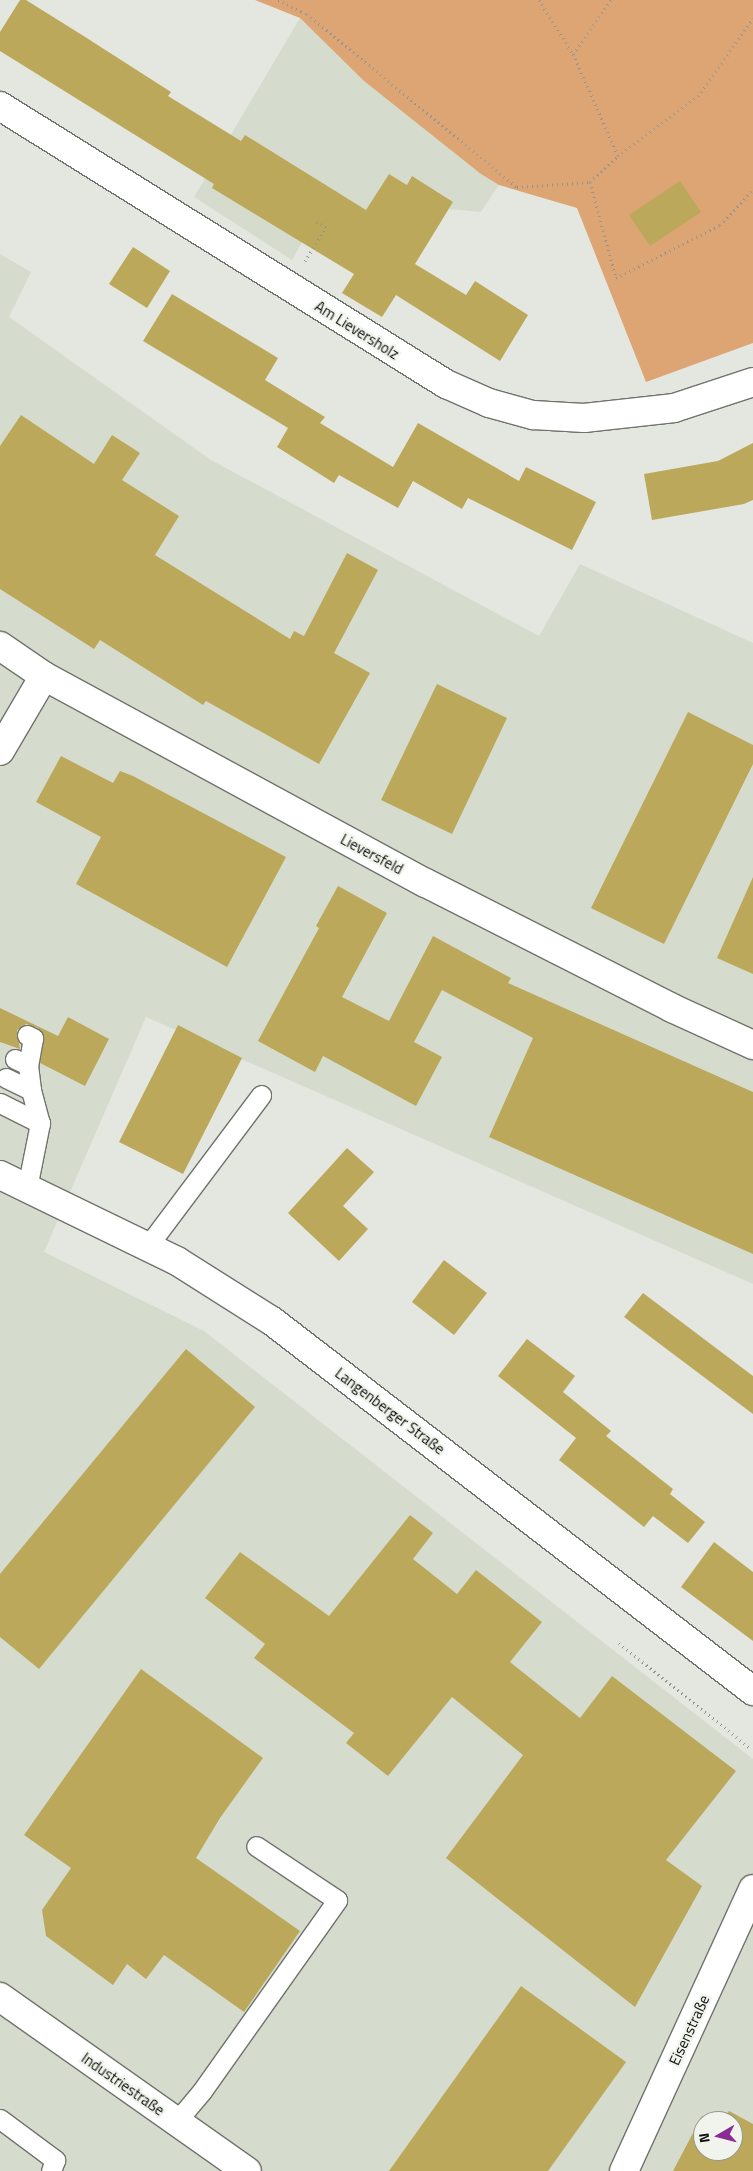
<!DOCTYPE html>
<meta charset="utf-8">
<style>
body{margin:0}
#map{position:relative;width:753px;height:2171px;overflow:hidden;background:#e3e7df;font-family:"Titillium Web",sans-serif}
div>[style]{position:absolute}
.built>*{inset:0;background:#d5dccd}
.green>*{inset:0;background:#dda574}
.building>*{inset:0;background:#bca85b}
.path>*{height:3px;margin-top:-1.5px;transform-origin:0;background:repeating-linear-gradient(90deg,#92958f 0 1px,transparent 0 5px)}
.roads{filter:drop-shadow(1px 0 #70736c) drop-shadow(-1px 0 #70736c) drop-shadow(0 1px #70736c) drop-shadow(0 -1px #70736c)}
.service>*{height:19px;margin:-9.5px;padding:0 9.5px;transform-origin:9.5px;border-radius:9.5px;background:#fff}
.minor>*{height:28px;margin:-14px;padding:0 14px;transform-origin:14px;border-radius:14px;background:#fff}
.secondary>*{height:28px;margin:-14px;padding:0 14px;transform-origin:14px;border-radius:14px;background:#fff}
span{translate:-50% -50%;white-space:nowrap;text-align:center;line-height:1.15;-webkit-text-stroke:4.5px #f0f4ec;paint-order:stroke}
.street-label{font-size:15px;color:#0d0e0b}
.north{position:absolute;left:693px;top:2111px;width:50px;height:50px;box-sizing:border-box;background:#f0f4ec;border:1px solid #959892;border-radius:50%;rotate:262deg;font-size:14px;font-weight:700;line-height:20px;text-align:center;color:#0d0e0b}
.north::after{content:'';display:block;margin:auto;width:18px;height:22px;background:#8b2b95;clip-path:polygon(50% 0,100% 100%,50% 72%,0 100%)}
</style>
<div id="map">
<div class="built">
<div style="clip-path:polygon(300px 18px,364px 81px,499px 185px,481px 212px,449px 209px,453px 202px,407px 185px,389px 174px,366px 211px,305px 237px,292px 260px,194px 197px)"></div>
<div style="clip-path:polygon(evenodd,0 254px,31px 272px,9px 317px,211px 460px,539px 636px,580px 564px,753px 643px,753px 1284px,146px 1017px,44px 1252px,204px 1331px,753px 1759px,753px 2171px,0 2171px,0 254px,703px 2121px,733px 2121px,733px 2151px,703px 2151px,703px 2121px)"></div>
</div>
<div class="green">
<div style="clip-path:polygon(255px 0,753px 0,753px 343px,646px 382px,577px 208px,499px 185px,481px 174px,364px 81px,300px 18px)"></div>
</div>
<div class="building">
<div style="clip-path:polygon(20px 0,26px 0,82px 35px,171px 92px,168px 96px,241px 141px,245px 135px,366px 210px,389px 174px,407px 185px,412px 176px,453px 202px,415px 264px,466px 295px,475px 281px,528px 315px,500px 361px,396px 295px,382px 317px,342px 293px,354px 274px,212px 188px,214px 184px,0 51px,0 32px)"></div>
<div style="clip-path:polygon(680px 181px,701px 212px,650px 246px,629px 215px)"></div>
<div style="clip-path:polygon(133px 247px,170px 271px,147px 308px,109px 284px)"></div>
<div style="clip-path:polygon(172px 294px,278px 358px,265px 380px,325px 417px,320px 423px,393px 467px,418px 423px,519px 481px,526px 467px,596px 502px,572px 550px,468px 498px,462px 509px,413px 481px,398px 508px,339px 475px,334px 483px,277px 447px,288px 428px,143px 341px)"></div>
<div style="clip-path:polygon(21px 415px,94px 464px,112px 435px,140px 453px,122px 480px,179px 516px,155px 555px,290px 639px,294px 631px,304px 636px,347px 553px,378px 570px,334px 653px,370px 673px,319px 764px,206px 701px,203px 705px,100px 640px,94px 649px,0 589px,0 446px)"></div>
<div style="clip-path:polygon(753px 443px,753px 500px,744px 504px,652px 520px,644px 474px,718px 461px)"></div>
<div style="clip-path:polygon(437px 684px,507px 718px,452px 834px,381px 800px)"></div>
<div style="clip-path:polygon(688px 712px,753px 745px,753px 764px,664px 944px,591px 908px)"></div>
<div style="clip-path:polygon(61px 756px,113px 783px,120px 771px,133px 776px,286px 857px,227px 967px,76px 884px,101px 837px,36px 802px)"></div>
<div style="clip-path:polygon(753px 877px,753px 974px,717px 958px)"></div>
<div style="clip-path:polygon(338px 886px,387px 913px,342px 997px,389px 1021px,433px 936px,511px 978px,508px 983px,753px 1092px,753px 1254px,489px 1137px,533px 1038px,442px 990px,414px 1042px,442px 1057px,416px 1106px,323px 1056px,315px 1072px,258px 1041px,319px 928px,316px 926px)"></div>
<div style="clip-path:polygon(0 1008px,58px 1036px,68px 1017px,109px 1039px,85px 1086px,40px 1063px,44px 1039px,38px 1028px,26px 1024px,17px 1030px,20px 1049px,0 1042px)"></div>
<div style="clip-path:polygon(178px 1025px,242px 1058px,183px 1174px,119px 1142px)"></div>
<div style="clip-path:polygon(347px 1148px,374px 1172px,343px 1206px,368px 1229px,339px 1261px,288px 1213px)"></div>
<div style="clip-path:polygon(444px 1260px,487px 1293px,454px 1335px,412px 1302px)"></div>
<div style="clip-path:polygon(643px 1293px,753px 1376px,753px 1414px,624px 1317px)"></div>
<div style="clip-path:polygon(527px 1339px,575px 1376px,563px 1392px,611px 1431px,606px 1436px,673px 1489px,670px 1494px,705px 1522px,688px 1543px,653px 1516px,644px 1527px,559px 1460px,576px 1438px,498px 1376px)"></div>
<div style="clip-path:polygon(186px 1349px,255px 1407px,39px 1669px,0 1637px,0 1574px)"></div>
<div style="clip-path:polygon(410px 1515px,433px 1533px,413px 1559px,457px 1594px,476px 1570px,542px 1622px,510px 1662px,580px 1718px,612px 1676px,736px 1771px,666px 1860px,702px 1886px,635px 2007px,446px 1858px,523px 1755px,452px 1697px,388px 1776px,346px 1743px,354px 1733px,254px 1658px,265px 1644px,205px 1598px,240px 1552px,329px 1616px)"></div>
<div style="clip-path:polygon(714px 1542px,753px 1572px,753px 1641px,681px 1587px)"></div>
<div style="clip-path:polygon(141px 1669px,263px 1758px,220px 1818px,196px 1858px,300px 1931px,244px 2012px,164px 1955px,146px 1979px,127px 1964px,113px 1985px,46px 1936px,42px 1910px,71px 1868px,24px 1835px)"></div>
<div style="clip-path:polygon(521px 1986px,626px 2062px,548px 2171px,389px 2171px)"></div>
<div style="clip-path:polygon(729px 2111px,753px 2124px,753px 2171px,673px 2171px,702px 2116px,709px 2121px,703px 2121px,703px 2151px,733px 2151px,733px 2121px,721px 2121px)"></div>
</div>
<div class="path">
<div style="left:278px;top:0;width:32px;rotate:26deg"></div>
<div style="left:307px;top:14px;width:272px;rotate:39.5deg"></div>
<div style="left:517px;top:187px;width:73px;rotate:-3.9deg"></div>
<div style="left:590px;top:182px;width:38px;rotate:-43deg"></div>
<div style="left:618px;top:156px;width:100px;rotate:-36.9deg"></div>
<div style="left:698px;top:96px;width:95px;rotate:-54.5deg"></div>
<div style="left:539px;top:0;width:64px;rotate:57.8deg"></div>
<div style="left:573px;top:54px;width:111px;rotate:66.2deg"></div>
<div style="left:573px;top:54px;width:66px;rotate:-54.9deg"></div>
<div style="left:590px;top:182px;width:99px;rotate:74.8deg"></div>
<div style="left:616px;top:278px;width:117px;rotate:-27deg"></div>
<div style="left:720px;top:225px;width:48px;rotate:-46.7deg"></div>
<div style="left:305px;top:261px;width:40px;rotate:-58deg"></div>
<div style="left:326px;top:227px;width:13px;rotate:-151deg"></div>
<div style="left:619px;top:1643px;width:168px;rotate:38.7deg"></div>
</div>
<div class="roads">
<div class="service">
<div style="left:27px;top:1035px;width:7px;rotate:27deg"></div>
<div style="left:33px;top:1038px;width:27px;rotate:100deg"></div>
<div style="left:15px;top:1059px;width:14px;rotate:25deg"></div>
<div style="left:28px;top:1065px;width:25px;rotate:83deg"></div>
<div style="left:6px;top:1078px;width:28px;rotate:26deg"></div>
<div style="left:31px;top:1090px;width:34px;rotate:75deg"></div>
<div style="left:0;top:1103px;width:45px;rotate:26.6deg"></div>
<div style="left:40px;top:1123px;width:66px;rotate:101.3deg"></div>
<div style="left:147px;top:1247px;width:190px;rotate:-53.1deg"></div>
<div style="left:0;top:2119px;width:69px;rotate:36.7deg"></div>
<div style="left:55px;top:2160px;width:12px;rotate:110deg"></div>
<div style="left:176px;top:2122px;width:40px;rotate:-50deg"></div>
<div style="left:202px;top:2091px;width:234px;rotate:-54.7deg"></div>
<div style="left:337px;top:1900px;width:97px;rotate:-146.3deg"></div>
</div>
<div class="minor">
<div style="left:0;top:106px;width:526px;rotate:31.94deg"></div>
<div style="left:446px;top:384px;width:47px;rotate:23.8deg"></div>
<div style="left:489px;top:403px;width:46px;rotate:15.3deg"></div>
<div style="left:533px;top:415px;width:51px;rotate:3.4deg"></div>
<div style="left:584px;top:418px;width:91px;rotate:-6.3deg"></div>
<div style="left:674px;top:408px;width:83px;rotate:-18.2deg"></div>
<div style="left:0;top:646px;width:53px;rotate:34.3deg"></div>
<div style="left:44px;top:676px;width:434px;rotate:28.5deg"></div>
<div style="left:426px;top:883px;width:276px;rotate:26.9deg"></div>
<div style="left:672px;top:1008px;width:89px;rotate:24.6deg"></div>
<div style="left:0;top:751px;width:87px;rotate:-59.6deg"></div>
<div style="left:0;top:1997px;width:302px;rotate:35.2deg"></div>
<div style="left:624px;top:2171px;width:310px;rotate:-65.4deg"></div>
</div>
<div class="secondary">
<div style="left:0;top:1175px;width:197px;rotate:25.9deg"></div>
<div style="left:177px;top:1261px;width:112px;rotate:32.3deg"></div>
<div style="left:272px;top:1321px;width:607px;rotate:37.57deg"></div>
</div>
</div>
<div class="street-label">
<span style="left:357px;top:330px;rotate:32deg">Am Lieversholz</span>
<span style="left:372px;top:854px;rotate:28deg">Lieversfeld</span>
<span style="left:390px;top:1411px;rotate:37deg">Langenberger Straße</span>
<span style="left:689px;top:2030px;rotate:-65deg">Eisenstraße</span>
<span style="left:123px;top:2084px;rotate:35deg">Industriestraße</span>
</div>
<div class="north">N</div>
</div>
